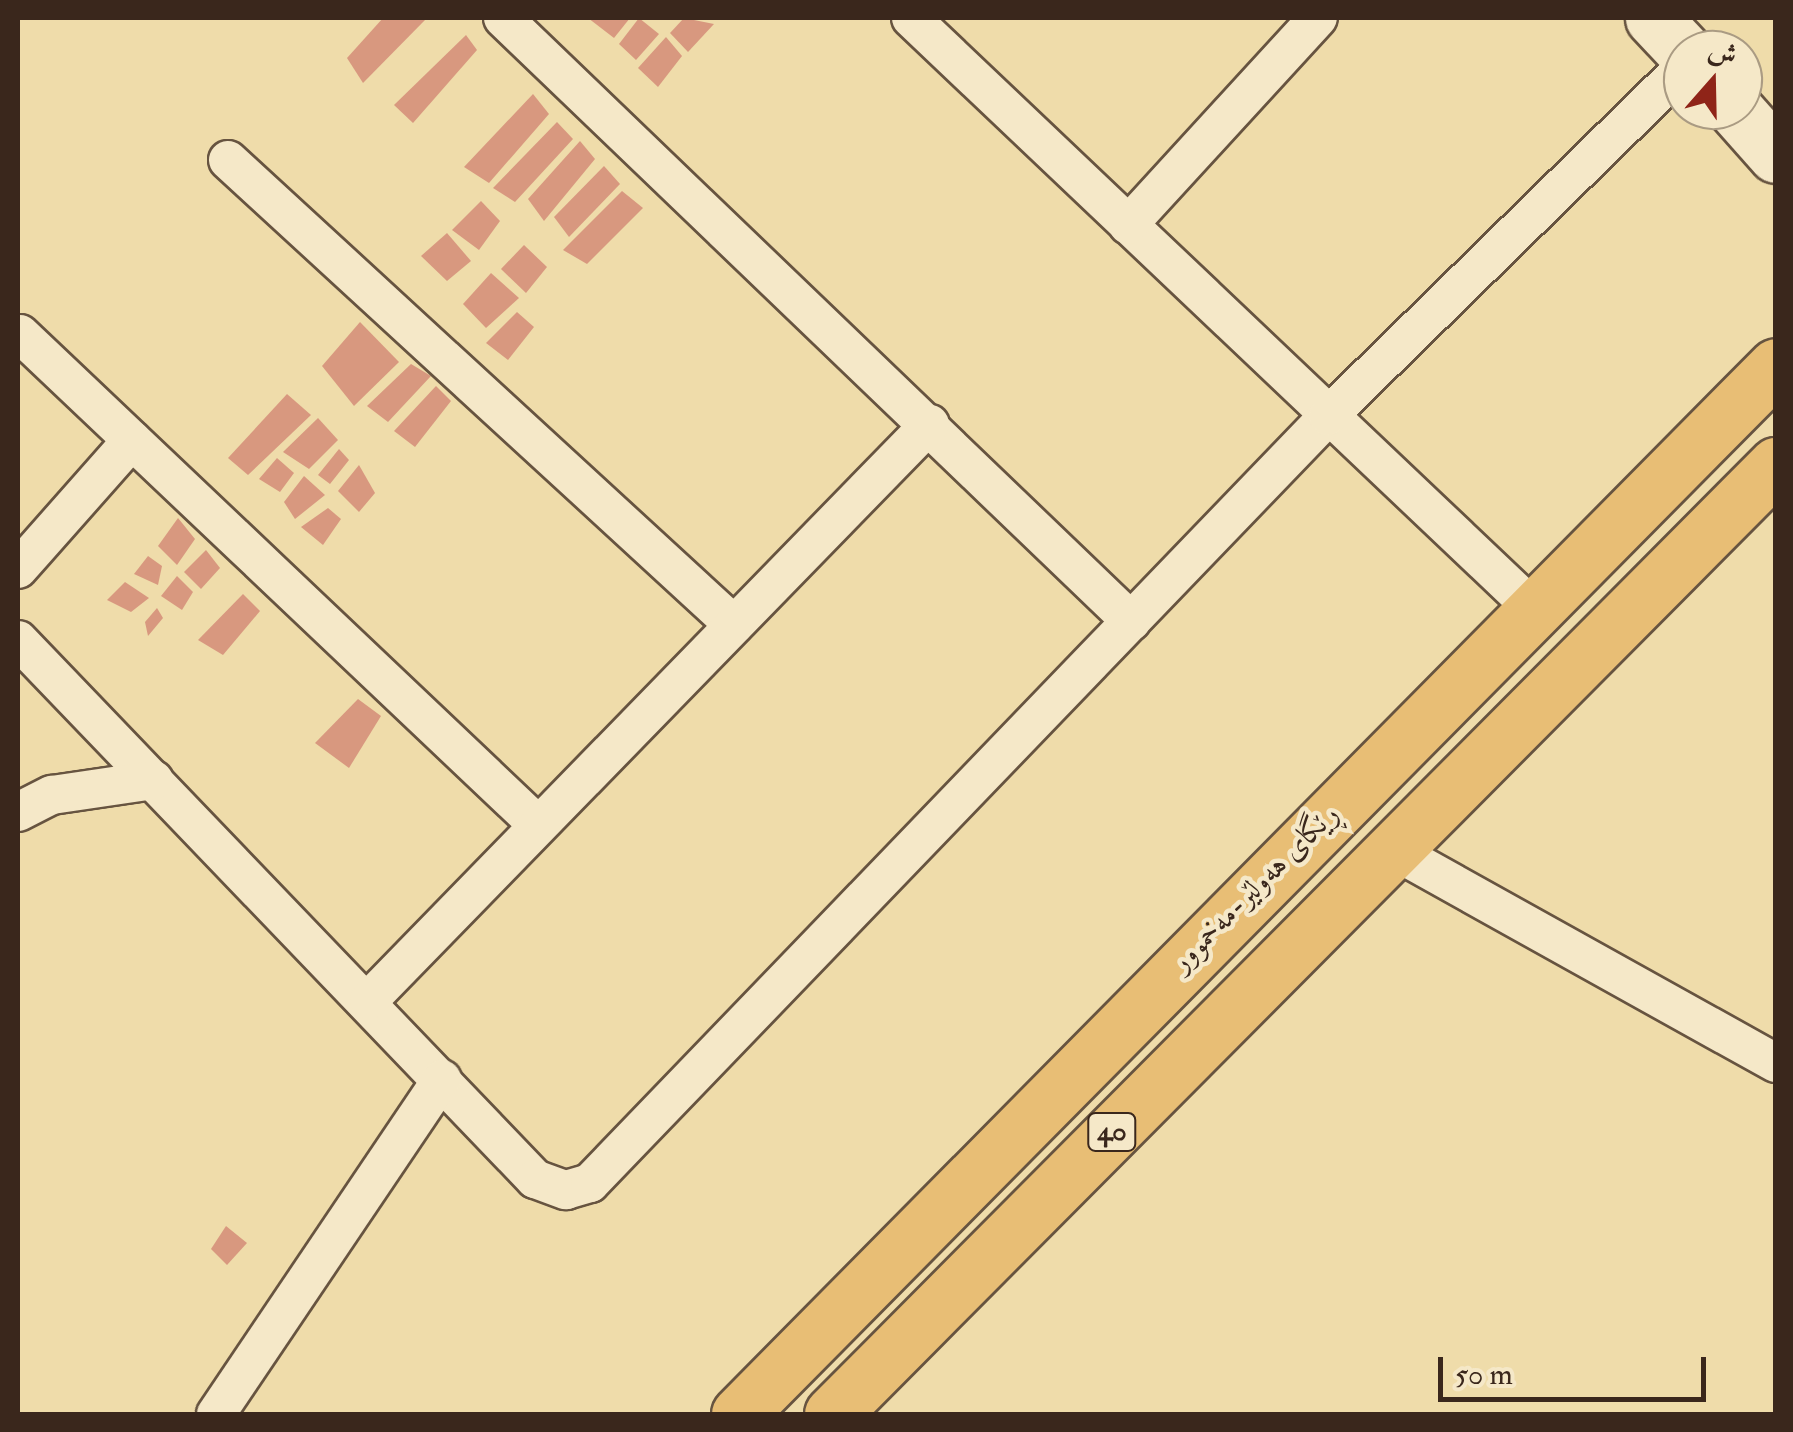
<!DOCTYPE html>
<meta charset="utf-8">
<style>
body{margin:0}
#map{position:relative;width:1793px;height:1432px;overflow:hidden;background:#efdcaa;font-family:"IM FELL Double Pica",Amiri,serif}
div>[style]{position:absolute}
.building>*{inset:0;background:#d8987f}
.roads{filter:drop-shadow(2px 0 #675440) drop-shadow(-2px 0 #675440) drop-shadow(0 2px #675440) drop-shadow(0 -2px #675440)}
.minor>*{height:38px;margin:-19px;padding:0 19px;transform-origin:19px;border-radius:19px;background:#f5e8c8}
.secondary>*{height:55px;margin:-27.5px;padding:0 27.5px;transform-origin:27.5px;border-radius:27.5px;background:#f5e8c8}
.trunk>*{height:55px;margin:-27.5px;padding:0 27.5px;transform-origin:27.5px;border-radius:27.5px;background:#e8be75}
span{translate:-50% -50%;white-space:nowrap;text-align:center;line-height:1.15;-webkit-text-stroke:9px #f5e8c8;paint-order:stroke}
.shield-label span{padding:2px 8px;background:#f5e8c8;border:2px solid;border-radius:8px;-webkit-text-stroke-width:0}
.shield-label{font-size:28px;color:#3a271c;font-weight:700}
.street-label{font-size:30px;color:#3a271c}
.frame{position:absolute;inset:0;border:20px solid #3a271c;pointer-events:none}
.north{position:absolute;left:1663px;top:30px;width:100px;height:100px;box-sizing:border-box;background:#f5e8c8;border:2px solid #aa9b83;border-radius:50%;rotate:20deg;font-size:28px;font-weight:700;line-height:40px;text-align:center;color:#3a271c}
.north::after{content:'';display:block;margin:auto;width:35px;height:45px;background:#8f2418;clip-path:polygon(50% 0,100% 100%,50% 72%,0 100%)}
.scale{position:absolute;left:1438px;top:1357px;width:268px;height:45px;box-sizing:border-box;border:5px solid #3a271c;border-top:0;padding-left:12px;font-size:30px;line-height:35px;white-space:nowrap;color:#3a271c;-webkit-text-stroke:8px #f5e8c8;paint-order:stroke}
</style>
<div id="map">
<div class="building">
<div style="clip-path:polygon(383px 18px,427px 18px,363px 83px,347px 58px)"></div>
<div style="clip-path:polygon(588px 18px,630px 18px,614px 38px)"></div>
<div style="clip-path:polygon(639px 18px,659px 34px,636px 60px,619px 44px)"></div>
<div style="clip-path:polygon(684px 18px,714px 24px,688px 52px,670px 33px)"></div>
<div style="clip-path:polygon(466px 35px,477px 50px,413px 123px,394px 105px)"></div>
<div style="clip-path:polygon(666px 37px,682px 56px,658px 87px,638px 68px)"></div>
<div style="clip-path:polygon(533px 94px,549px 114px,489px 183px,464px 167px)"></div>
<div style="clip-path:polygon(557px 122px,573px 139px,515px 202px,493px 188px)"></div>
<div style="clip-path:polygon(580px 141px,595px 159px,544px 221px,528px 199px)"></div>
<div style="clip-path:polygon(604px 166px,620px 184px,569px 237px,554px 217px)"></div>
<div style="clip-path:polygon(622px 191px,643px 208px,587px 264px,563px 250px)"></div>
<div style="clip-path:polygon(481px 201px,500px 221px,479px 250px,452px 230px)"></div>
<div style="clip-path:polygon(447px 233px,471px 261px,447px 281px,421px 256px)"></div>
<div style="clip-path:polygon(524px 245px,547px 267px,526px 293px,501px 269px)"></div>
<div style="clip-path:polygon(491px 273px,519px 298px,486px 328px,463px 304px)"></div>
<div style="clip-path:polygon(517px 312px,534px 327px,508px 360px,486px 343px)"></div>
<div style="clip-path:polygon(360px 322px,399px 362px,354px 406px,322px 366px)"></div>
<div style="clip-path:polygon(411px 364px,431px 376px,388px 422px,367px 406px)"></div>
<div style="clip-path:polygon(436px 386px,451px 401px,415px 447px,394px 431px)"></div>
<div style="clip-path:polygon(287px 394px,311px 415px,248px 475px,228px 458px)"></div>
<div style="clip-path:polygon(318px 418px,338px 440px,309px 469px,283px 452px)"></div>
<div style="clip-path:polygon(339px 449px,349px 460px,330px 484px,318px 475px)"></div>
<div style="clip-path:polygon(277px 458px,294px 473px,280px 492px,259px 479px)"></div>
<div style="clip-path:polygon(359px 465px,375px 493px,359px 512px,338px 491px)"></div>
<div style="clip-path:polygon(304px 476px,325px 495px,295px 519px,284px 502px)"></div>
<div style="clip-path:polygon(328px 508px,341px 519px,323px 545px,301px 527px)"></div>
<div style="clip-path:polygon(178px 518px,195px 539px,177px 565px,158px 546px)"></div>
<div style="clip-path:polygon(206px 550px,220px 568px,201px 589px,184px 572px)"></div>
<div style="clip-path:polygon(148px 556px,162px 566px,158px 585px,134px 574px)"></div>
<div style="clip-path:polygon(177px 576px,193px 592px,182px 610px,161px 596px)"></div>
<div style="clip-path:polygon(125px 582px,149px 598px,131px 612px,107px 600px)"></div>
<div style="clip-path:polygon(243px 594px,260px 611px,223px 655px,198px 640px)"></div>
<div style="clip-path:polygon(157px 608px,163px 618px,148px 636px,145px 622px)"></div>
<div style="clip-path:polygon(358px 699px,381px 716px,349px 768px,315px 743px)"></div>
<div style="clip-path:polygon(226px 1226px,247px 1243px,227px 1265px,211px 1249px)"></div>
</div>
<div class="roads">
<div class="minor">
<div style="left:503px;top:18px;width:871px;rotate:43.84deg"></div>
<div style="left:911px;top:18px;width:862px;rotate:43.5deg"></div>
<div style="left:228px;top:160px;width:687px;rotate:42.58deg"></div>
<div style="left:1128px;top:225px;width:281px;rotate:-47.5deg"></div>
<div style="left:20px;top:334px;width:714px;rotate:43.47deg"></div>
<div style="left:18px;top:569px;width:172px;rotate:-48.5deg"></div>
<div style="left:18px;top:640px;width:747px;rotate:46.19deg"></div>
<div style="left:535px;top:1179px;width:33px;rotate:20deg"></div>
<div style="left:566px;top:1190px;width:25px;rotate:-16deg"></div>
<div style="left:590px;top:1183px;width:1064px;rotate:-46.1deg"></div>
<div style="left:1328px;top:416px;width:497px;rotate:-44.4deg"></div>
<div style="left:18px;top:812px;width:38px;rotate:-27deg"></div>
<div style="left:52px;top:795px;width:103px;rotate:-8.4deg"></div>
<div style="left:1393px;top:850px;width:438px;rotate:29.1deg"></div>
<div style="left:369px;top:1000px;width:804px;rotate:-45.76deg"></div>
<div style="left:216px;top:1414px;width:404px;rotate:-56deg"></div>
</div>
<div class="secondary">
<div style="left:1653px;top:18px;width:44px;rotate:46.8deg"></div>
<div style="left:1736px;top:110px;width:60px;rotate:48.4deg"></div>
</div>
<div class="trunk">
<div style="left:739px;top:1414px;width:1474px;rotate:-45.3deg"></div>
<div style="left:832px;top:1414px;width:1339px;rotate:-45.15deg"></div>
</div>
</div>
<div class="shield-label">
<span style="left:1112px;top:1132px">40</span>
</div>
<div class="street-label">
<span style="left:1255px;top:888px;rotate:-45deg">ڕێگای هەولێر-مەخموور</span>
</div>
<div class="frame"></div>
<div class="north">ش</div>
<div class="scale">50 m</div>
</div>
